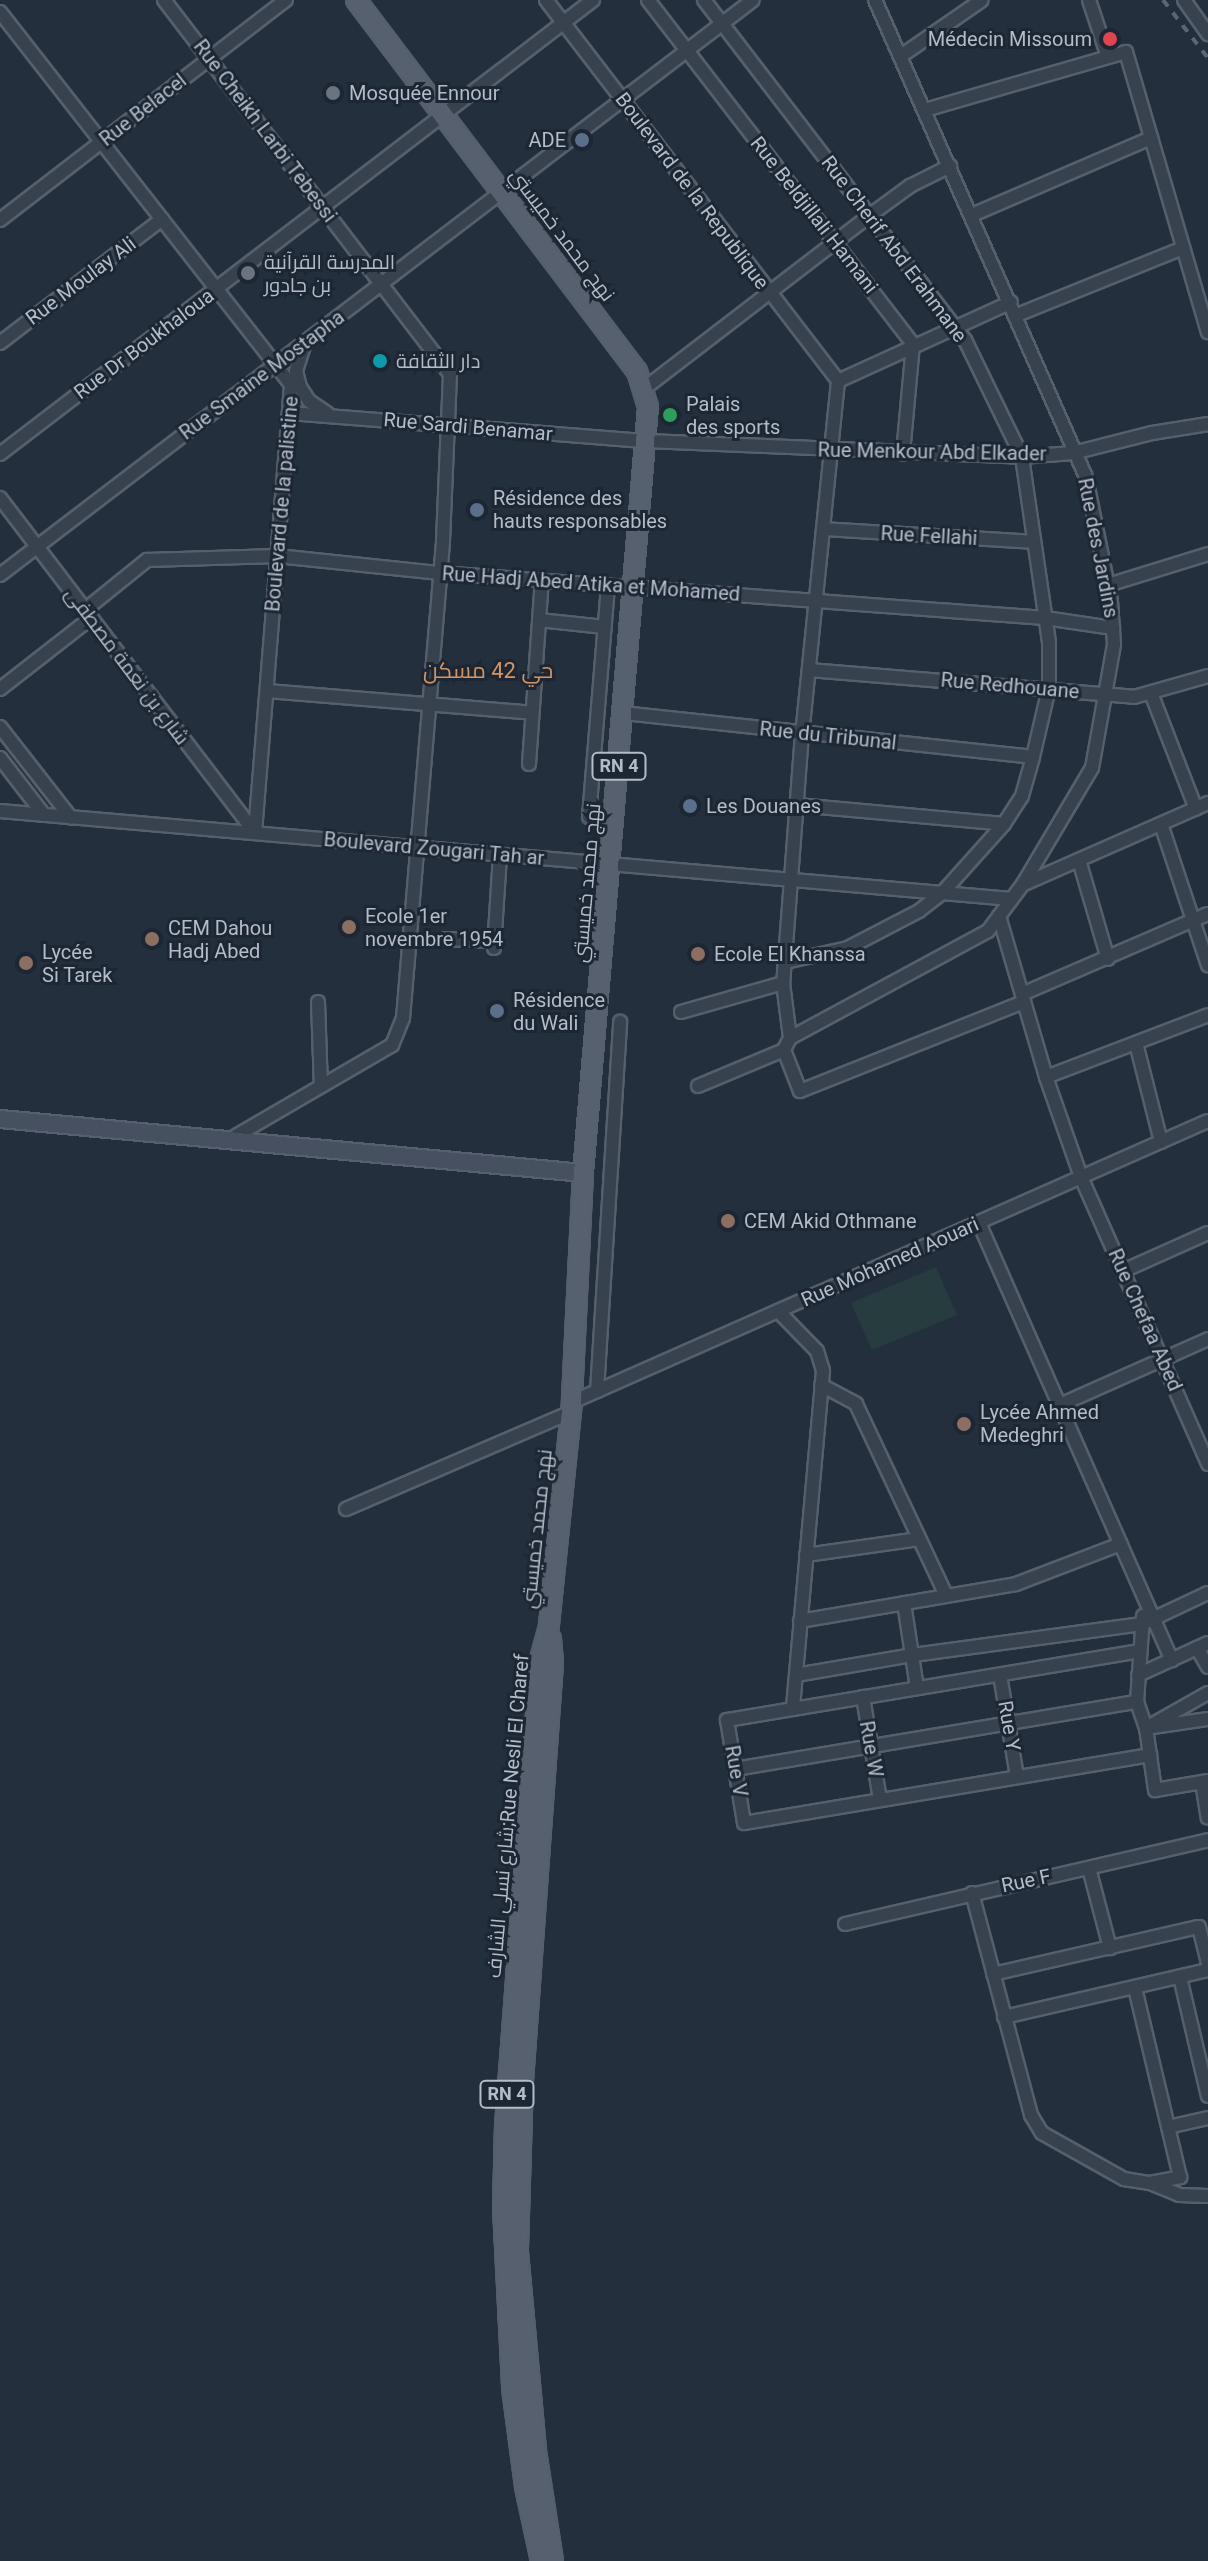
<!DOCTYPE html>
<meta charset="utf-8">
<style>
body{margin:0}
#map{position:relative;width:1208px;height:2561px;overflow:hidden;background:#242f3e;font-family:Roboto,Cairo,sans-serif}
div>[style]{position:absolute}
.green>*{inset:0;background:#263c3f}
.roads{filter:drop-shadow(2px 0 #565f6c) drop-shadow(-2px 0 #565f6c) drop-shadow(0 2px #565f6c) drop-shadow(0 -2px #565f6c)}
.street>*{height:12px;margin:-6px;padding:0 6px;transform-origin:6px;border-radius:6px;background:#38414e}
.secondary>*{height:16px;margin:-8px;padding:0 8px;transform-origin:8px;border-radius:8px;background:#465061}
.primary>*{height:18px;margin:-9px;padding:0 9px;transform-origin:9px;border-radius:9px;background:#56606e}
.rail>*{height:4px;margin-top:-2px;transform-origin:0;background:repeating-linear-gradient(90deg,#5a6575 0 8px,transparent 0 16px)}
.dots>*{width:22px;height:22px;translate:-50% -50%;box-sizing:border-box;border:4px solid #1d2633;border-radius:50%}
span{translate:-50% -50%;white-space:nowrap;text-align:center;line-height:1.15;-webkit-text-stroke:6px #1d2633;paint-order:stroke}
.shield-label span{padding:2px 6px;background:#1d2633;border:2px solid;border-radius:6px;-webkit-text-stroke-width:0}
.shield-label{font-size:18px;color:#b4bcc9;font-weight:700}
.poi-label{font-size:20px;color:#b4bcc9}
.right{translate:-100% -50%;text-align:right}
.left{translate:0 -50%;text-align:left}
.street-label{font-size:20px;color:#b4bcc9}
.neighbourhood-label{font-size:22px;color:#d59563}
</style>
<div id="map">
<div class="green">
<div style="clip-path:polygon(936px 1267px,957px 1315px,872px 1350px,851px 1303px)"></div>
</div>
<div class="roads">
<div class="street">
<div style="left:164px;top:0;width:471px;rotate:52.6deg"></div>
<div style="left:450px;top:374px;width:168px;rotate:92.4deg"></div>
<div style="left:443px;top:542px;width:478px;rotate:94.8deg"></div>
<div style="left:403px;top:1018px;width:29px;rotate:112deg"></div>
<div style="left:392px;top:1045px;width:191px;rotate:149.8deg"></div>
<div style="left:546px;top:0;width:480px;rotate:52.5deg"></div>
<div style="left:648px;top:0;width:434px;rotate:52.4deg"></div>
<div style="left:913px;top:344px;width:110px;rotate:95.2deg"></div>
<div style="left:704px;top:0;width:429px;rotate:52.5deg"></div>
<div style="left:965px;top:340px;width:130px;rotate:64deg"></div>
<div style="left:1022px;top:457px;width:188px;rotate:81.7deg"></div>
<div style="left:1049px;top:643px;width:45px;rotate:90deg"></div>
<div style="left:1049px;top:688px;width:71px;rotate:103.1deg"></div>
<div style="left:1033px;top:757px;width:41px;rotate:105.8deg"></div>
<div style="left:1022px;top:796px;width:33px;rotate:123deg"></div>
<div style="left:1004px;top:824px;width:93px;rotate:131.9deg"></div>
<div style="left:942px;top:893px;width:29px;rotate:142deg"></div>
<div style="left:919px;top:911px;width:80px;rotate:152.5deg"></div>
<div style="left:848px;top:948px;width:65px;rotate:167.5deg"></div>
<div style="left:1089px;top:0;width:60px;rotate:71.6deg"></div>
<div style="left:1184px;top:0;width:42px;rotate:54.8deg"></div>
<div style="left:0;top:12px;width:473px;rotate:52deg"></div>
<div style="left:291px;top:385px;width:449px;rotate:94.6deg"></div>
<div style="left:901px;top:56px;width:98px;rotate:-34.7deg"></div>
<div style="left:925px;top:110px;width:209px;rotate:-16.1deg"></div>
<div style="left:1126px;top:52px;width:292px;rotate:73.7deg"></div>
<div style="left:972px;top:215px;width:195px;rotate:-23.3deg"></div>
<div style="left:0;top:220px;width:361px;rotate:-37.6deg"></div>
<div style="left:1017px;top:315px;width:179px;rotate:-22deg"></div>
<div style="left:0;top:343px;width:204px;rotate:-37.4deg"></div>
<div style="left:305px;top:343px;width:29px;rotate:108deg"></div>
<div style="left:296px;top:371px;width:16px;rotate:76deg"></div>
<div style="left:300px;top:387px;width:17px;rotate:57deg"></div>
<div style="left:309px;top:401px;width:22px;rotate:34deg"></div>
<div style="left:838px;top:381px;width:354px;rotate:95.8deg"></div>
<div style="left:802px;top:733px;width:251px;rotate:94.3deg"></div>
<div style="left:783px;top:983px;width:55px;rotate:82.7deg"></div>
<div style="left:790px;top:1038px;width:13px;rotate:117deg"></div>
<div style="left:784px;top:1050px;width:44px;rotate:68.7deg"></div>
<div style="left:800px;top:1091px;width:241px;rotate:-21.7deg"></div>
<div style="left:838px;top:381px;width:190px;rotate:-24.5deg"></div>
<div style="left:645px;top:388px;width:282px;rotate:-37.5deg"></div>
<div style="left:869px;top:216px;width:51px;rotate:-36.2deg"></div>
<div style="left:910px;top:186px;width:45px;rotate:-26.6deg"></div>
<div style="left:289px;top:413px;width:359px;rotate:4.5deg"></div>
<div style="left:647px;top:441px;width:375px;rotate:2.4deg"></div>
<div style="left:1022px;top:457px;width:51px;rotate:-4.5deg"></div>
<div style="left:1073px;top:453px;width:81px;rotate:-14.2deg"></div>
<div style="left:1152px;top:433px;width:57px;rotate:-9.1deg"></div>
<div style="left:0;top:454px;width:747px;rotate:-37.44deg"></div>
<div style="left:0;top:498px;width:421px;rotate:52.7deg"></div>
<div style="left:823px;top:529px;width:211px;rotate:3.5deg"></div>
<div style="left:0;top:575px;width:947px;rotate:-37.37deg"></div>
<div style="left:1108px;top:585px;width:105px;rotate:-17.2deg"></div>
<div style="left:85px;top:610px;width:80px;rotate:-38.9deg"></div>
<div style="left:147px;top:560px;width:130px;rotate:-1.8deg"></div>
<div style="left:277px;top:556px;width:164px;rotate:6deg"></div>
<div style="left:440px;top:573px;width:607px;rotate:4.25deg"></div>
<div style="left:1045px;top:618px;width:69px;rotate:8.4deg"></div>
<div style="left:539px;top:620px;width:66px;rotate:6.1deg"></div>
<div style="left:809px;top:670px;width:326px;rotate:4.7deg"></div>
<div style="left:1134px;top:697px;width:77px;rotate:-15.8deg"></div>
<div style="left:0;top:689px;width:115px;rotate:-38deg"></div>
<div style="left:267px;top:691px;width:266px;rotate:4.7deg"></div>
<div style="left:1151px;top:693px;width:124px;rotate:68.8deg"></div>
<div style="left:623px;top:713px;width:412px;rotate:6.1deg"></div>
<div style="left:0;top:727px;width:115px;rotate:52deg"></div>
<div style="left:0;top:758px;width:72px;rotate:52.3deg"></div>
<div style="left:529px;top:764px;width:184px;rotate:-86deg"></div>
<div style="left:797px;top:805px;width:208px;rotate:5.2deg"></div>
<div style="left:0;top:811px;width:1015px;rotate:4.97deg"></div>
<div style="left:589px;top:817px;width:232px;rotate:-85.3deg"></div>
<div style="left:1161px;top:824px;width:149px;rotate:71.6deg"></div>
<div style="left:1079px;top:860px;width:103px;rotate:73.7deg"></div>
<div style="left:1024px;top:884px;width:201px;rotate:-23.8deg"></div>
<div style="left:999px;top:916px;width:168px;rotate:73.7deg"></div>
<div style="left:1046px;top:1077px;width:106px;rotate:70.7deg"></div>
<div style="left:1081px;top:1177px;width:314px;rotate:66.1deg"></div>
<div style="left:446px;top:939px;width:48px;rotate:2.4deg"></div>
<div style="left:494px;top:948px;width:93px;rotate:-86.3deg"></div>
<div style="left:1022px;top:994px;width:202px;rotate:-23.3deg"></div>
<div style="left:318px;top:1002px;width:84px;rotate:88deg"></div>
<div style="left:681px;top:1012px;width:106px;rotate:-15.9deg"></div>
<div style="left:790px;top:1038px;width:225px;rotate:-28.4deg"></div>
<div style="left:988px;top:931px;width:59px;rotate:-53.3deg"></div>
<div style="left:1023px;top:884px;width:135px;rotate:-59.3deg"></div>
<div style="left:1092px;top:768px;width:126px;rotate:-79.9deg"></div>
<div style="left:1114px;top:644px;width:43px;rotate:-94deg"></div>
<div style="left:1111px;top:601px;width:126px;rotate:-101.4deg"></div>
<div style="left:1086px;top:477px;width:522px;rotate:-113.86deg"></div>
<div style="left:1136px;top:1043px;width:102px;rotate:75.8deg"></div>
<div style="left:1046px;top:1077px;width:173px;rotate:-20.9deg"></div>
<div style="left:698px;top:1086px;width:93px;rotate:-22.7deg"></div>
<div style="left:979px;top:1223px;width:478px;rotate:66.2deg"></div>
<div style="left:1123px;top:1271px;width:93px;rotate:-24.1deg"></div>
<div style="left:778px;top:1311px;width:56px;rotate:45.7deg"></div>
<div style="left:817px;top:1351px;width:21px;rotate:73deg"></div>
<div style="left:823px;top:1371px;width:339px;rotate:95.1deg"></div>
<div style="left:821px;top:1385px;width:40px;rotate:28deg"></div>
<div style="left:856px;top:1404px;width:211px;rotate:64.8deg"></div>
<div style="left:597px;top:1391px;width:370px;rotate:-86.4deg"></div>
<div style="left:572px;top:1402px;width:695px;rotate:-23.84deg"></div>
<div style="left:1060px;top:1405px;width:162px;rotate:-24deg"></div>
<div style="left:346px;top:1509px;width:245px;rotate:-23.3deg"></div>
<div style="left:806px;top:1555px;width:114px;rotate:-8.1deg"></div>
<div style="left:904px;top:1603px;width:86px;rotate:81.3deg"></div>
<div style="left:1143px;top:1616px;width:86px;rotate:94deg"></div>
<div style="left:1137px;top:1702px;width:28px;rotate:71deg"></div>
<div style="left:1146px;top:1728px;width:63px;rotate:-8.3deg"></div>
<div style="left:800px;top:1621px;width:219px;rotate:-9.7deg"></div>
<div style="left:1016px;top:1584px;width:112px;rotate:-20.9deg"></div>
<div style="left:1197px;top:1648px;width:22px;rotate:60deg"></div>
<div style="left:1140px;top:1651px;width:419px;rotate:170.5deg"></div>
<div style="left:727px;top:1720px;width:104px;rotate:80.6deg"></div>
<div style="left:744px;top:1823px;width:412px;rotate:-9.5deg"></div>
<div style="left:796px;top:1675px;width:119px;rotate:-9.7deg"></div>
<div style="left:913px;top:1655px;width:231px;rotate:-7.7deg"></div>
<div style="left:1142px;top:1624px;width:73px;rotate:-25.2deg"></div>
<div style="left:1000px;top:1675px;width:103px;rotate:80.5deg"></div>
<div style="left:1138px;top:1675px;width:77px;rotate:-24.6deg"></div>
<div style="left:1208px;top:1693px;width:71px;rotate:150.6deg"></div>
<div style="left:1146px;top:1728px;width:63px;rotate:81.7deg"></div>
<div style="left:1155px;top:1790px;width:54px;rotate:-9.6deg"></div>
<div style="left:863px;top:1697px;width:104px;rotate:80.6deg"></div>
<div style="left:735px;top:1769px;width:408px;rotate:-9.5deg"></div>
<div style="left:1202px;top:1782px;width:36px;rotate:81deg"></div>
<div style="left:1089px;top:1868px;width:83px;rotate:75.3deg"></div>
<div style="left:972px;top:1893px;width:230px;rotate:75.1deg"></div>
<div style="left:1031px;top:2115px;width:21px;rotate:59deg"></div>
<div style="left:1042px;top:2133px;width:94px;rotate:29.3deg"></div>
<div style="left:1124px;top:2179px;width:26px;rotate:9deg"></div>
<div style="left:1150px;top:2183px;width:31px;rotate:-11deg"></div>
<div style="left:1180px;top:2177px;width:194px;rotate:-103.4deg"></div>
<div style="left:845px;top:1924px;width:373px;rotate:-13deg"></div>
<div style="left:993px;top:1974px;width:211px;rotate:-12.9deg"></div>
<div style="left:1199px;top:1927px;width:38px;rotate:76deg"></div>
<div style="left:1180px;top:1977px;width:122px;rotate:76.8deg"></div>
<div style="left:1004px;top:2017px;width:209px;rotate:-13deg"></div>
<div style="left:1168px;top:2127px;width:41px;rotate:-12.7deg"></div>
<div style="left:1150px;top:2183px;width:31px;rotate:22deg"></div>
<div style="left:1179px;top:2195px;width:29px;rotate:2deg"></div>
</div>
<div class="secondary">
<div style="left:0;top:1119px;width:585px;rotate:5.29deg"></div>
</div>
<div class="primary">
<div style="left:356px;top:0;width:465px;rotate:52.9deg"></div>
<div style="left:637px;top:371px;width:38px;rotate:73deg"></div>
<div style="left:648px;top:407px;width:769px;rotate:94.85deg"></div>
<div style="left:583px;top:1173px;width:229px;rotate:92.8deg"></div>
<div style="left:572px;top:1402px;width:225px;rotate:95.9deg"></div>
<div style="left:549px;top:1626px;width:35px;rotate:105deg"></div>
<div style="left:540px;top:1660px;width:466px;rotate:94.3deg"></div>
<div style="left:505px;top:2125px;width:83px;rotate:91.4deg"></div>
<div style="left:503px;top:2208px;width:180px;rotate:87.1deg"></div>
<div style="left:512px;top:2388px;width:100px;rotate:82.5deg"></div>
<div style="left:525px;top:2487px;width:76px;rotate:77.8deg"></div>
<div style="left:551px;top:1639px;width:24px;rotate:85deg"></div>
<div style="left:553px;top:1663px;width:418px;rotate:94.1deg"></div>
<div style="left:523px;top:2080px;width:172px;rotate:91.7deg"></div>
<div style="left:518px;top:2252px;width:200px;rotate:84.8deg"></div>
<div style="left:536px;top:2451px;width:111px;rotate:81.2deg"></div>
</div>
</div>
<div class="rail">
<div style="left:1163px;top:0;width:73px;rotate:52.2deg"></div>
</div>
<div class="dots">
<div style="left:1110px;top:39px;background:#e0444e"></div>
<div style="left:333px;top:93px;background:#6b7280"></div>
<div style="left:582px;top:140px;background:#5c6f8a"></div>
<div style="left:248px;top:273px;background:#6b7280"></div>
<div style="left:380px;top:361px;background:#0f9aa8"></div>
<div style="left:670px;top:415px;background:#2e9e5b"></div>
<div style="left:477px;top:510px;background:#5c6f8a"></div>
<div style="left:690px;top:806px;background:#5c6f8a"></div>
<div style="left:349px;top:927px;background:#8d6e63"></div>
<div style="left:152px;top:939px;background:#8d6e63"></div>
<div style="left:698px;top:954px;background:#8d6e63"></div>
<div style="left:26px;top:963px;background:#8d6e63"></div>
<div style="left:497px;top:1011px;background:#5c6f8a"></div>
<div style="left:728px;top:1221px;background:#8d6e63"></div>
<div style="left:964px;top:1424px;background:#8d6e63"></div>
</div>
<div class="shield-label">
<span style="left:619px;top:766px">RN 4</span>
<span style="left:507px;top:2094px">RN 4</span>
</div>
<div class="poi-label">
<span class="right" style="left:1092px;top:39px">Médecin Missoum</span>
<span class="left" style="left:349px;top:93px">Mosquée Ennour</span>
<span class="right" style="left:566px;top:140px">ADE</span>
<span class="left" style="left:264px;top:274px">المدرسة القرآنية<br>بن جادور</span>
<span class="left" style="left:396px;top:361px">دار الثقافة</span>
<span class="left" style="left:686px;top:416px">Palais<br>des sports</span>
<span class="left" style="left:493px;top:510px">Résidence des<br>hauts responsables</span>
<span class="left" style="left:706px;top:806px">Les Douanes</span>
<span class="left" style="left:365px;top:928px">Ecole 1er<br>novembre 1954</span>
<span class="left" style="left:168px;top:940px">CEM Dahou<br>Hadj Abed</span>
<span class="left" style="left:42px;top:964px">Lycée<br>Si Tarek</span>
<span class="left" style="left:714px;top:954px">Ecole El Khanssa</span>
<span class="left" style="left:513px;top:1012px">Résidence<br>du Wali</span>
<span class="left" style="left:744px;top:1221px">CEM Akid Othmane</span>
<span class="left" style="left:980px;top:1424px">Lycée Ahmed<br>Medeghri</span>
</div>
<div class="street-label">
<span style="left:143px;top:110px;rotate:-38deg">Rue Belacel</span>
<span style="left:265px;top:131px;rotate:53deg">Rue Cheikh Larbi Tebessi</span>
<span style="left:692px;top:191px;rotate:53deg">Boulevard de la Republique</span>
<span style="left:814px;top:215px;rotate:52deg">Rue Beldjillali Hamani</span>
<span style="left:562px;top:235px;rotate:53deg">نهج محمد خميستي</span>
<span style="left:894px;top:249px;rotate:53deg">Rue Cherif Abd Erahmane</span>
<span style="left:81px;top:281px;rotate:-37deg">Rue Moulay Ali</span>
<span style="left:144px;top:344px;rotate:-37deg">Rue Dr Boukhaloua</span>
<span style="left:262px;top:375px;rotate:-37deg">Rue Smaine Mostapha</span>
<span style="left:468px;top:427px;rotate:5deg">Rue Sardi Benamar</span>
<span style="left:932px;top:452px;rotate:1deg">Rue Menkour Abd Elkader</span>
<span style="left:282px;top:504px;rotate:-85deg">Boulevard de la palistine</span>
<span style="left:929px;top:536px;rotate:3deg">Rue Fellahi</span>
<span style="left:1098px;top:548px;rotate:79deg">Rue des Jardins</span>
<span style="left:591px;top:584px;rotate:4deg">Rue Hadj Abed Atika et Mohamed</span>
<span style="left:127px;top:666px;rotate:53deg">شارع بن نعمة مصطفى</span>
<span style="left:1010px;top:686px;rotate:5deg">Rue Redhouane</span>
<span style="left:828px;top:736px;rotate:6deg">Rue du Tribunal</span>
<span style="left:434px;top:849px;rotate:5deg">Boulevard Zougari Tah ar</span>
<span style="left:587px;top:883px;rotate:-85deg">نهج محمد خميستي</span>
<span style="left:890px;top:1262px;rotate:-24deg">Rue Mohamed Aouari</span>
<span style="left:1145px;top:1320px;rotate:66deg">Rue Chefaa Abed</span>
<span style="left:537px;top:1529px;rotate:-84deg">نهج محمد خميستي</span>
<span style="left:1009px;top:1726px;rotate:80deg">Rue Y</span>
<span style="left:871px;top:1749px;rotate:80deg">Rue W</span>
<span style="left:736px;top:1771px;rotate:80deg">Rue V</span>
<span style="left:508px;top:1816px;rotate:-85deg">شارع نسلي الشارف;Rue Nesli El Charef</span>
<span style="left:1026px;top:1881px;rotate:-12deg">Rue F</span>
</div>
<div class="neighbourhood-label">
<span style="left:488px;top:671px">حي 42 مسكن</span>
</div>
</div>
